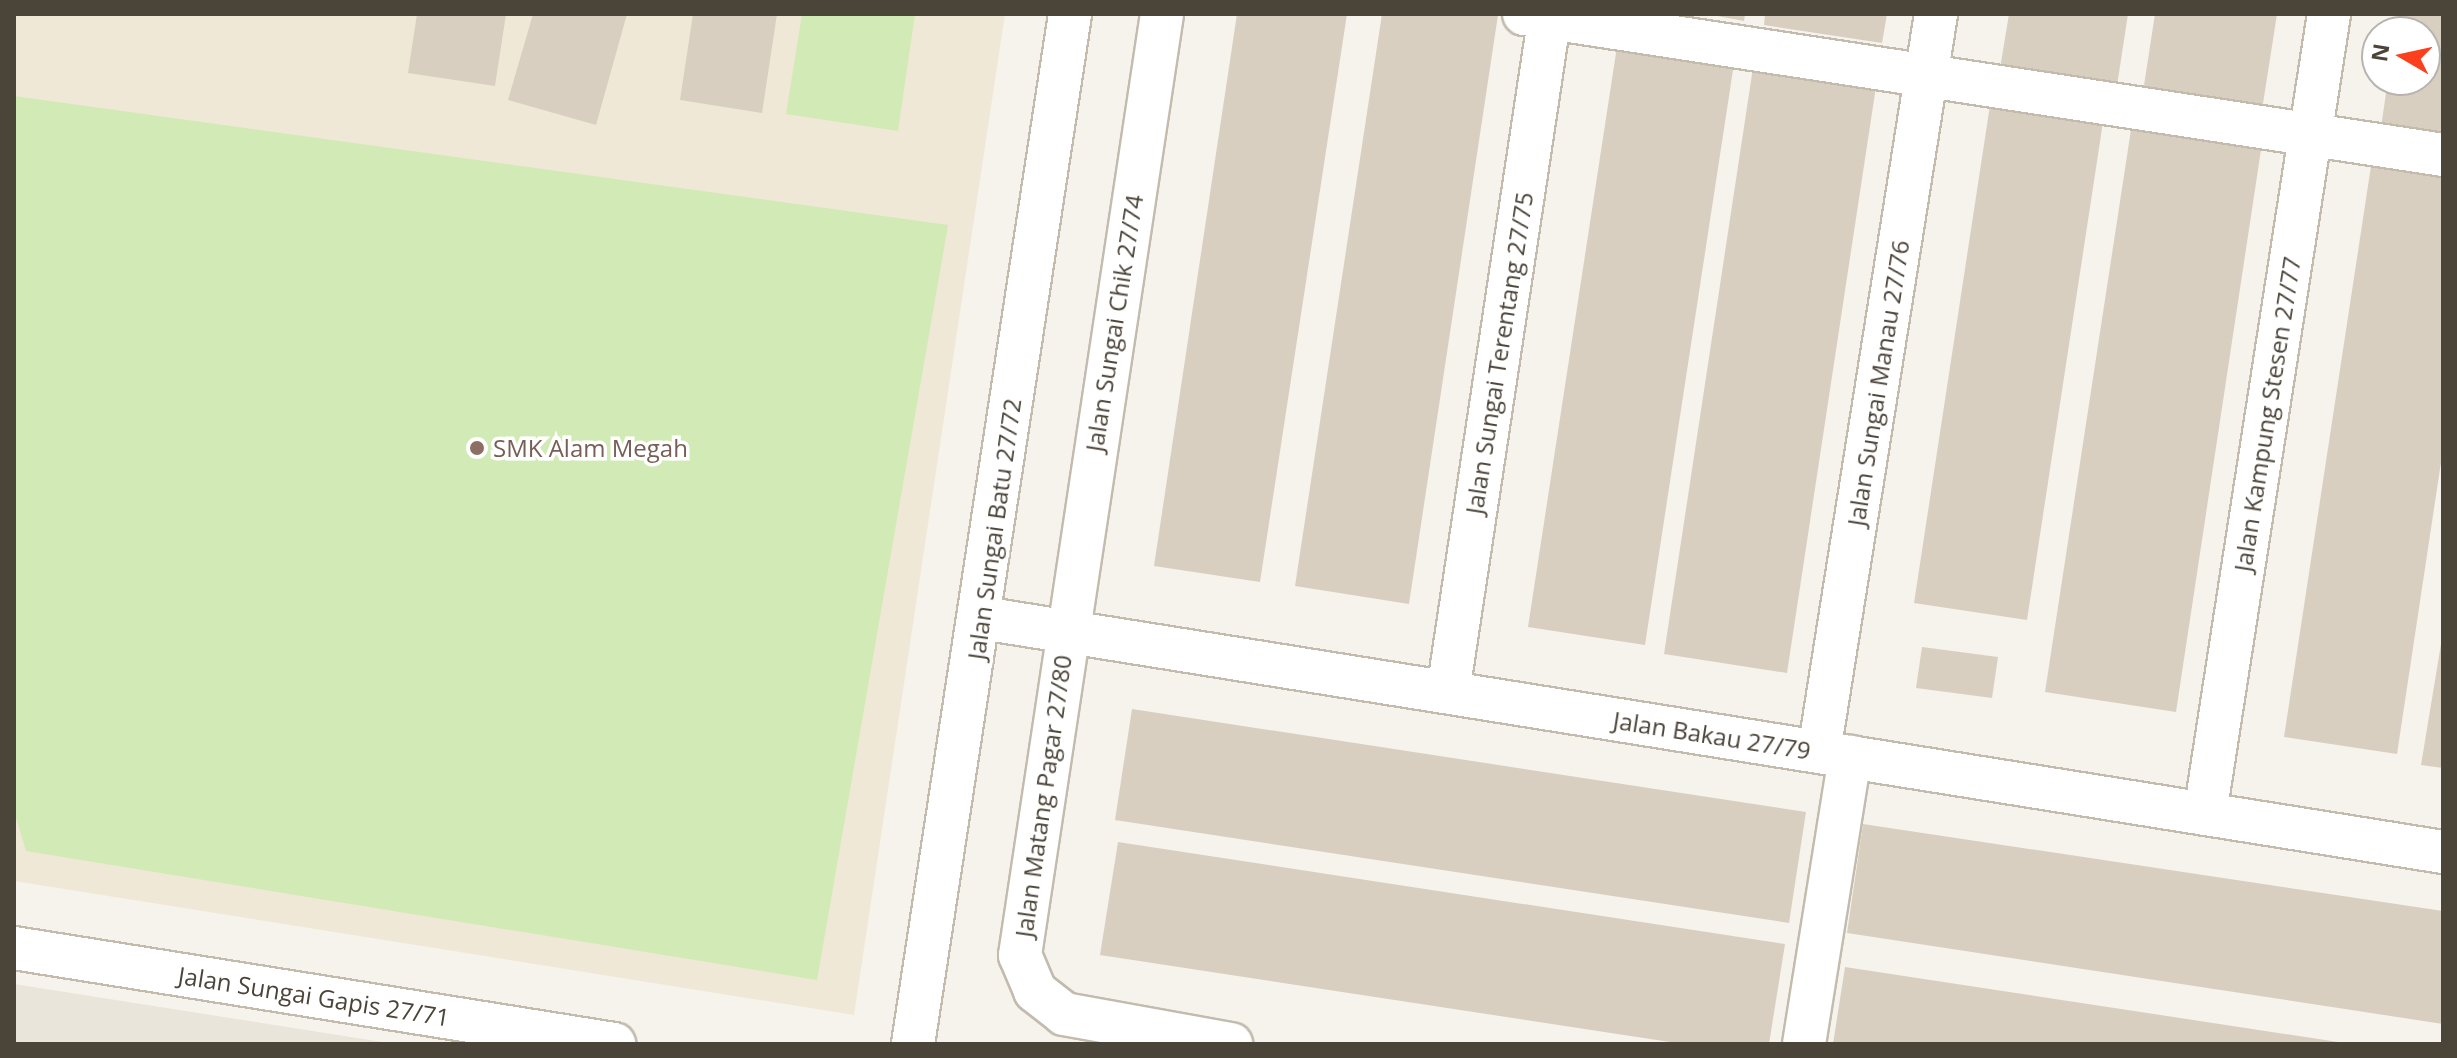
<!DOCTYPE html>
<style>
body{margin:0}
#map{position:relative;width:2457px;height:1058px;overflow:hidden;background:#f6f3ec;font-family:"Open Sans",sans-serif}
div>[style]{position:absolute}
.residential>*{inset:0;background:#eae5da}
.education>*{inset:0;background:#efe8d6}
.green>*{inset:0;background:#d2eab5}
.building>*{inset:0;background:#d8cfc1}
.roads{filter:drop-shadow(2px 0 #c2bbae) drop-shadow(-2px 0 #c2bbae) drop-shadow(0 2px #c2bbae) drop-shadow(0 -2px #c2bbae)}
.minor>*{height:42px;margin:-21px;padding:0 21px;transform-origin:21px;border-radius:21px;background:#fff}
.dots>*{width:22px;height:22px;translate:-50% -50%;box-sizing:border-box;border:4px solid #fff;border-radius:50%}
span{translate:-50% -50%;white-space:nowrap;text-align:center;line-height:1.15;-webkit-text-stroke:7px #fff;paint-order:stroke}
.street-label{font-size:24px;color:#4b4439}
.education-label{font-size:24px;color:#785e54}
.left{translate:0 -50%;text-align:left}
.frame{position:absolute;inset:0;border:16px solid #4b4439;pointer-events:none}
.north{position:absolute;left:2361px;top:16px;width:80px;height:80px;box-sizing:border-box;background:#fff;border:2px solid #b7b4b0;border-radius:50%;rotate:279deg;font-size:22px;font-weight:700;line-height:32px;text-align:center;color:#4b4439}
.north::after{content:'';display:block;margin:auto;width:28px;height:36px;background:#fc3f1d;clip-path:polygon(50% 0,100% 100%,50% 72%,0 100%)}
</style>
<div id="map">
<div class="residential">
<div style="clip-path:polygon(14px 984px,395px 1044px,14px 1044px)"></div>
</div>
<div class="education">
<div style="clip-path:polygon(14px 14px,1005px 14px,854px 1015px,14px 881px)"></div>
</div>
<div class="green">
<div style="clip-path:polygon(802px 14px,915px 14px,898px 131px,786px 114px)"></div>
<div style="clip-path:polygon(14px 96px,948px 225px,817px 980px,26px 851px,14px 811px)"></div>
</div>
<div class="building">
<div style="clip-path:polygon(417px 14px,506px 14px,495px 86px,408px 73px)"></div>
<div style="clip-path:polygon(533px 14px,627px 14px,596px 125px,508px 100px)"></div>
<div style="clip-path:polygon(693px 14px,777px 14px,762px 113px,680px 100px)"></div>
<div style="clip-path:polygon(1237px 14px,1347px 14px,1260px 582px,1154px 566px)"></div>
<div style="clip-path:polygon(1382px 14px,1498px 15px,1409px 604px,1295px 586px)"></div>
<div style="clip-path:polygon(1707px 14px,1745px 14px,1744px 21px)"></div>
<div style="clip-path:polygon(1765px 14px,1887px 14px,1882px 43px,1764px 25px)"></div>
<div style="clip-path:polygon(2009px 14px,2128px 14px,2115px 99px,1998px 81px)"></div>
<div style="clip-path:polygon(2155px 14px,2277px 14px,2262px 110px,2143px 92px)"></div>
<div style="clip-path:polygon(2398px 14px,2443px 14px,2443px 136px,2381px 127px,2388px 80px,2425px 80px,2425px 32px,2395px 32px)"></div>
<div style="clip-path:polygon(1618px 40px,1735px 57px,1645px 645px,1528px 627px)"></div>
<div style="clip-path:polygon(1754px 61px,1877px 80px,1787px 673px,1664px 654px)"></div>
<div style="clip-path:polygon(1992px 92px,2105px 109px,2027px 620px,1914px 603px)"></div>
<div style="clip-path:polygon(2134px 110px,2264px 130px,2176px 712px,2045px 692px)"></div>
<div style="clip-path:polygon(2373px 153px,2443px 164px,2443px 449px,2397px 754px,2284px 737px)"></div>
<div style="clip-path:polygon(2443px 632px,2443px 768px,2421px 765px)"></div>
<div style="clip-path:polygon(1922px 647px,1998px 657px,1992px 698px,1916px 688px)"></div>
<div style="clip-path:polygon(1132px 709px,1806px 812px,1789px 923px,1115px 820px)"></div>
<div style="clip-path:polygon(1863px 824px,2443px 911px,2443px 1024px,1847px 933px)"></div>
<div style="clip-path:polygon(1118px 842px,1785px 944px,1769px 1044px,1683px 1044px,1100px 955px)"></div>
<div style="clip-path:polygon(1845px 967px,2338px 1042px,2338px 1044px,1833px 1044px)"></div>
</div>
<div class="roads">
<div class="minor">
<div style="left:1162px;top:14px;width:952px;rotate:98.58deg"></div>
<div style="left:1020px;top:955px;width:39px;rotate:67deg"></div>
<div style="left:1035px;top:991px;width:37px;rotate:38deg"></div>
<div style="left:1064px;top:1014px;width:170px;rotate:10.2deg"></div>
<div style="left:1524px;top:14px;width:930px;rotate:8.72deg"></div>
<div style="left:982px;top:618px;width:1480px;rotate:9.1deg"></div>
<div style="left:1448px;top:692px;width:686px;rotate:-81.44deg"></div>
<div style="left:1819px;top:752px;width:747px;rotate:-80.99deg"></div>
<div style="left:2205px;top:814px;width:810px;rotate:-81.19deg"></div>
<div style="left:14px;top:948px;width:608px;rotate:9.09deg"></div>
<div style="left:913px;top:1044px;width:1042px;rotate:-81.33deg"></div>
<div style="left:1804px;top:1044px;width:291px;rotate:-80.9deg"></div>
</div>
</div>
<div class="dots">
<div style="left:477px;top:448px;background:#8d6e63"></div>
</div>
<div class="street-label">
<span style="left:1114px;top:323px;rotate:-81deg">Jalan Sungai Chik 27/74</span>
<span style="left:1499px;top:353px;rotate:-81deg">Jalan Sungai Terentang 27/75</span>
<span style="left:1878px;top:383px;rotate:-81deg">Jalan Sungai Manau 27/76</span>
<span style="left:2267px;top:414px;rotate:-81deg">Jalan Kampung Stesen 27/77</span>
<span style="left:994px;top:529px;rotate:-82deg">Jalan Sungai Batu 27/72</span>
<span style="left:1712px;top:735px;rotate:9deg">Jalan Bakau 27/79</span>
<span style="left:1043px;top:796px;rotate:-82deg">Jalan Matang Pagar 27/80</span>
<span style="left:314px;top:996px;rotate:9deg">Jalan Sungai Gapis 27/71</span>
</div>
<div class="education-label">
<span class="left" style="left:493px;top:448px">SMK Alam Megah</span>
</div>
<div class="frame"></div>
<div class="north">N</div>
</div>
